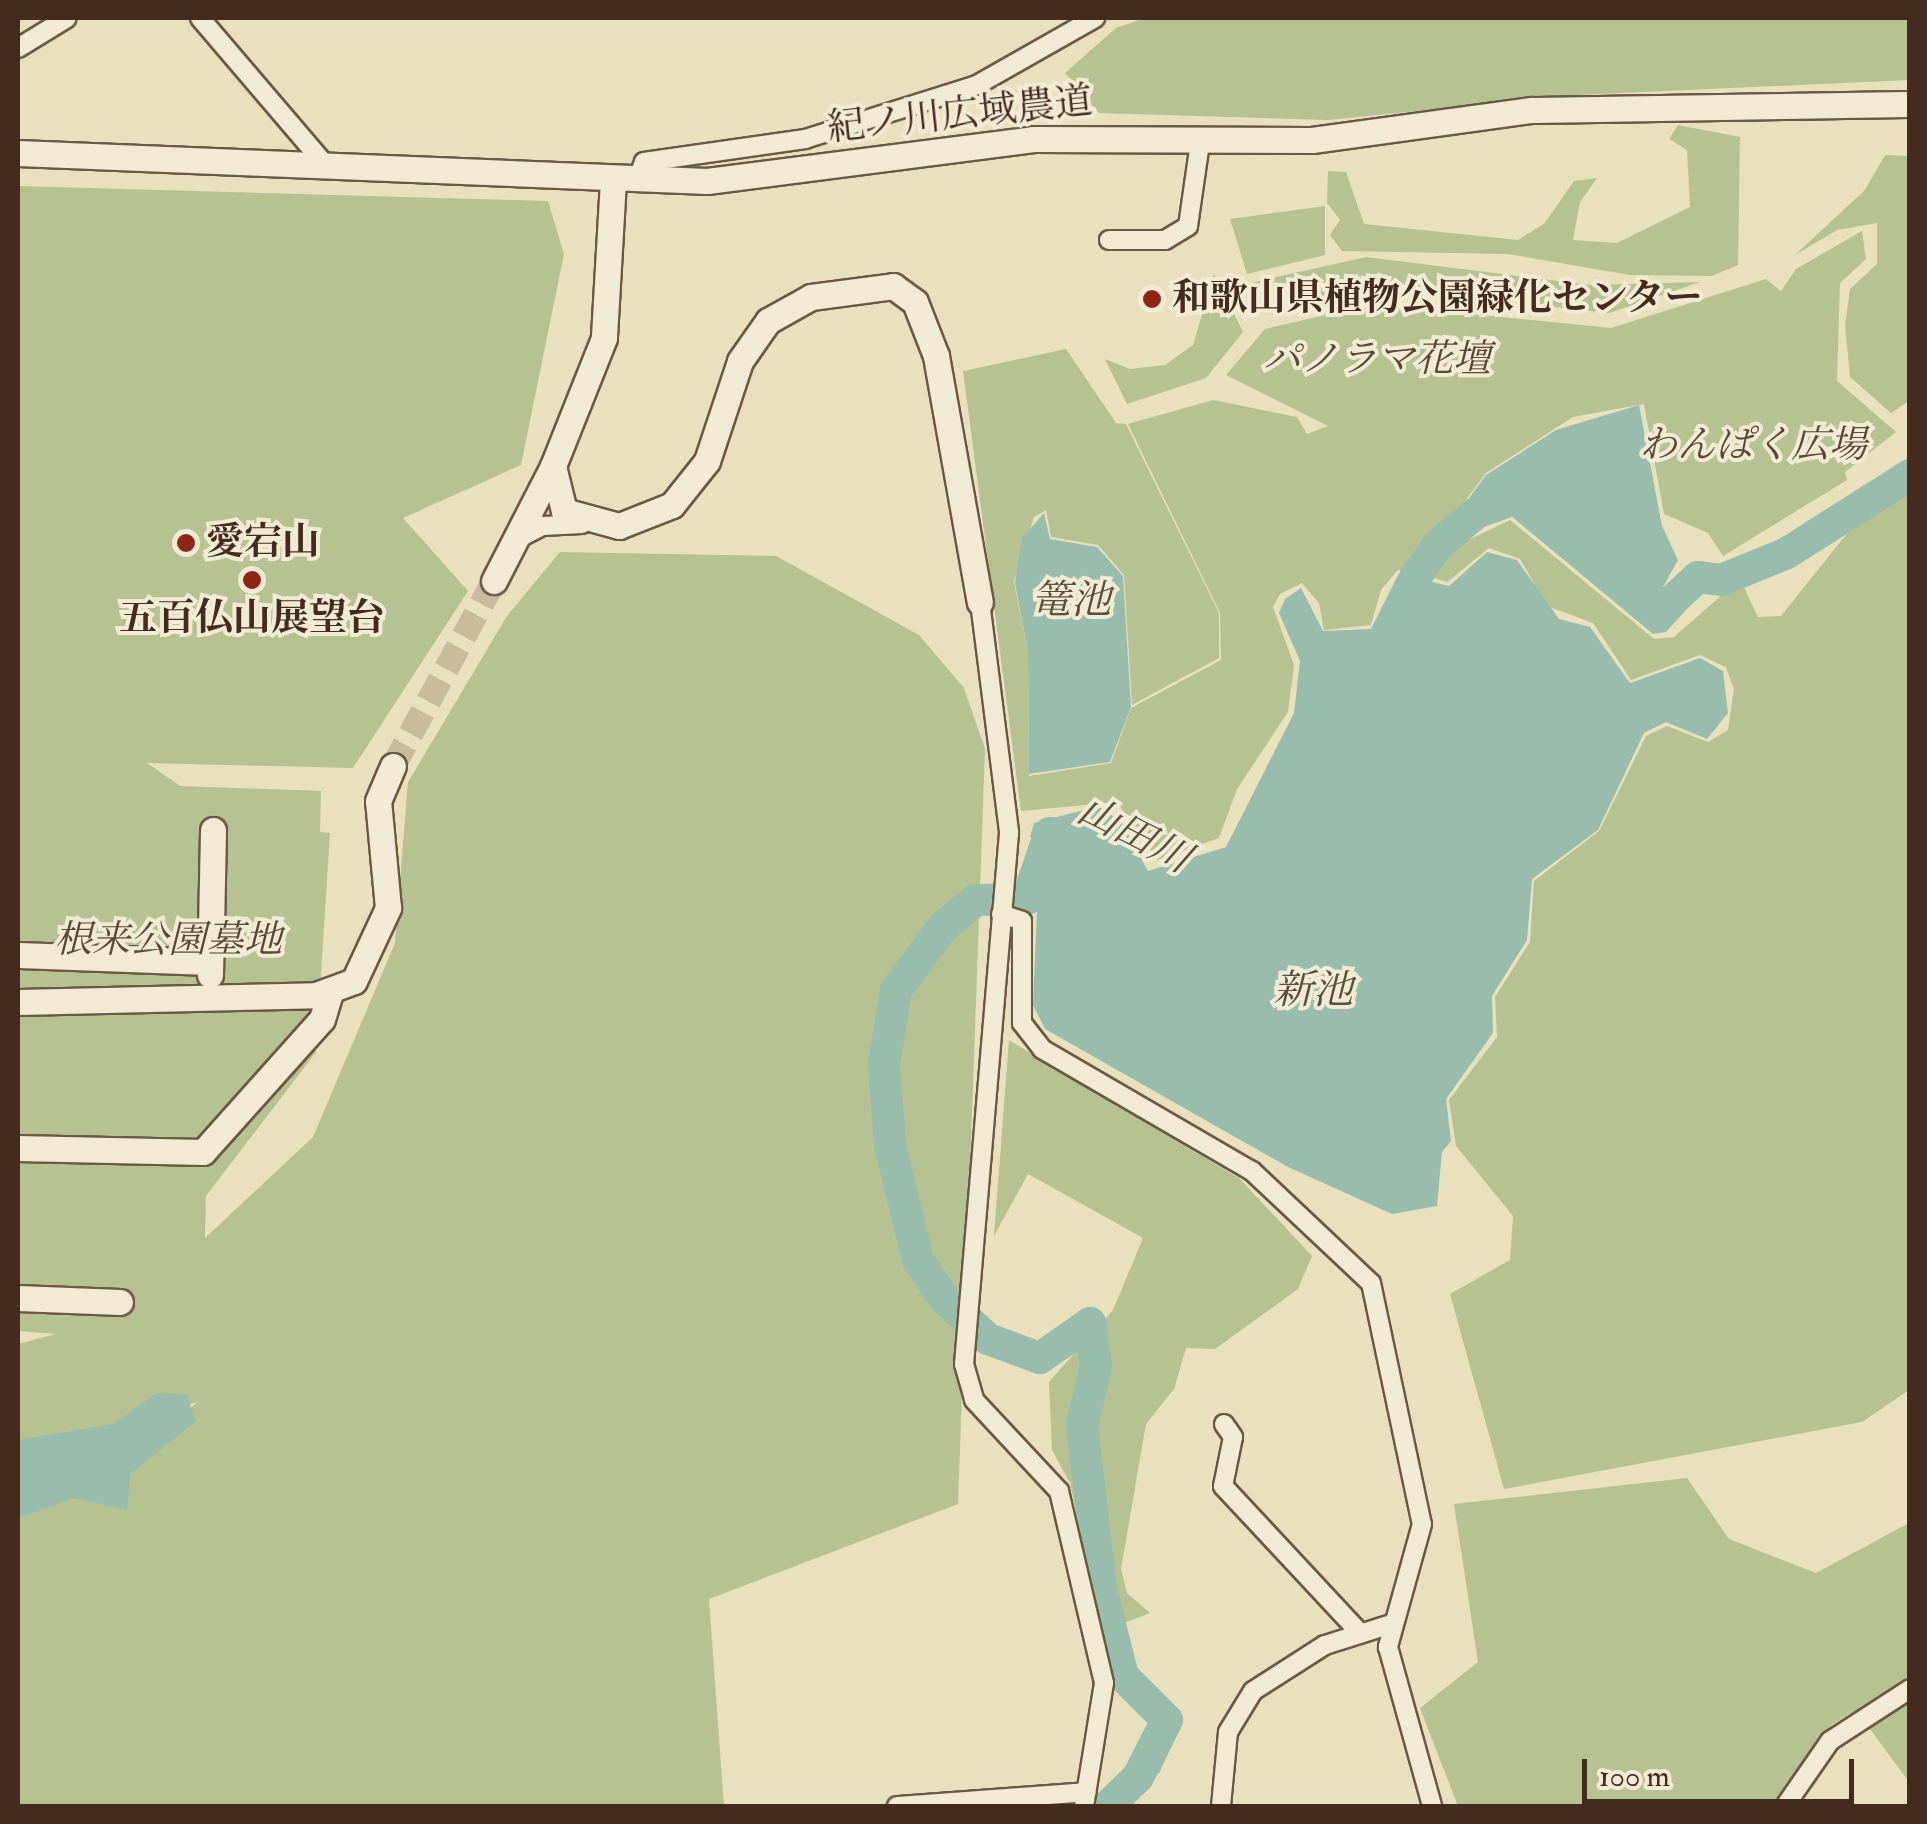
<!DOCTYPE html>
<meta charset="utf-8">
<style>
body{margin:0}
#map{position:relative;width:1927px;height:1824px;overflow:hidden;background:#e9e0bd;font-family:"IM FELL Double Pica","Noto Serif JP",serif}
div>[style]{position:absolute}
.green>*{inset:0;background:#b6c291}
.water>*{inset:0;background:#98bdac}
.stream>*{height:5px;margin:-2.5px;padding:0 2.5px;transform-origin:2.5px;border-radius:2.5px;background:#98bdac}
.river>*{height:32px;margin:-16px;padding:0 16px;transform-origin:16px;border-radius:16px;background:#98bdac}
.secondary-tunnel>*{height:25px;margin-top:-12.5px;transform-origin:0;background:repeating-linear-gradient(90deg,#c8bc9d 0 25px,transparent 0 37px)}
.roads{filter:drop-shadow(2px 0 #6c5845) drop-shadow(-2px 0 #6c5845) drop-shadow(0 2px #6c5845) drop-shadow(0 -2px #6c5845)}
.street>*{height:18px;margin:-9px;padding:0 9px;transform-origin:9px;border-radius:9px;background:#f1ebd4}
.secondary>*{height:25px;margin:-12.5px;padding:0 12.5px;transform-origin:12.5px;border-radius:12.5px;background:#f1ebd4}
.dots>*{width:28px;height:28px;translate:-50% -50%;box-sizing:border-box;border:5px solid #f1ebd4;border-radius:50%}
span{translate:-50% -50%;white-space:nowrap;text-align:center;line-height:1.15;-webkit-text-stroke:8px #f1ebd4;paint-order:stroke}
.street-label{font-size:38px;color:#432b1d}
.poi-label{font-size:38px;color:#432b1d;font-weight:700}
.left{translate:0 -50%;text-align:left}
.park-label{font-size:38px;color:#5a4934;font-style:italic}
.water-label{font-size:40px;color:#585041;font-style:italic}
.frame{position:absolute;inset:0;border:20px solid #432b1d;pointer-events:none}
.scale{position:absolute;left:1582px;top:1759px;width:272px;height:45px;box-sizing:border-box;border:5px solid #432b1d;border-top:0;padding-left:12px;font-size:30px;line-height:35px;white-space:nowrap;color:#432b1d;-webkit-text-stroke:8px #f1ebd4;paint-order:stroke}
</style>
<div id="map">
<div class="green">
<div style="clip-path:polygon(1145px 18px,1909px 18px,1909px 80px,1577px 95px,1328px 120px,1099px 113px,1065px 73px,1116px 28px)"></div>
<div style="clip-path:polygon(1678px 125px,1740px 137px,1738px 265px,1712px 276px,1630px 275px,1508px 254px,1342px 251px,1330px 235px,1340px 220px,1327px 203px,1328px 171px,1346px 172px,1364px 224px,1518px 240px,1544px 224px,1574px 181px,1597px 178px,1580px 202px,1573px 240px,1617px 243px,1690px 207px,1687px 150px,1669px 139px)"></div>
<div style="clip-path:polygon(1885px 155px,1910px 156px,1909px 401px,1891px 413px,1850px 377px,1845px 326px,1850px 289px,1877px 264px,1877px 223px,1837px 230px,1795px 255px,1865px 190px)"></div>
<div style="clip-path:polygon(18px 186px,548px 201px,564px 254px,521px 465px,403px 518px,468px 591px,353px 768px,147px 763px,180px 786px,321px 791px,320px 832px,330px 833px,316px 1052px,206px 1196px,205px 1238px,313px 1137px,395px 943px,408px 782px,507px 616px,560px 552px,776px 556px,919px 635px,964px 688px,985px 749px,958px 1504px,709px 1599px,724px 1806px,18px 1806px,18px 1513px,73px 1498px,198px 1402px,18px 1451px,18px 1344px,55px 1334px,18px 1331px)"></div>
<div style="clip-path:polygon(1325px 206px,1325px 255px,1247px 274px,1230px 219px)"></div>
<div style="clip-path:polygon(1862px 231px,1866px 259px,1840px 283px,1837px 381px,1896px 432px,1845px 472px,1847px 480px,1723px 556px,1708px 533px,1664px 514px,1644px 404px,1573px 417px,1486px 473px,1411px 574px,1398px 570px,1381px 590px,1371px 625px,1324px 630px,1319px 603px,1302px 583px,1280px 594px,1273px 607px,1294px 665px,1288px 712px,1237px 789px,1219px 838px,1157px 860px,1117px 802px,1021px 811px,963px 371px,1066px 349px,1116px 423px,1126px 424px,1219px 613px,1219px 658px,1132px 705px,1124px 575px,1098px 545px,1051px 537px,1046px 510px,1034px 517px,1014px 582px,1028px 652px,1029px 776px,1111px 763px,1131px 708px,1221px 660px,1220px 613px,1128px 424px,1213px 400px,1297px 417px,1307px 434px,1328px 426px,1226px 375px,1265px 329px,1373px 304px,1611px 328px,1766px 279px,1781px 291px,1796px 269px)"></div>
<div style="clip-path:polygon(1366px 257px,1591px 285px,1700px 282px,1609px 313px,1367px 287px,1260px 313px,1246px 284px)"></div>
<div style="clip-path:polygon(1214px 274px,1243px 332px,1206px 378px,1127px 404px,1105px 359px,1130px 369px,1165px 365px,1193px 345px)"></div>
<div style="clip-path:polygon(1909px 456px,1909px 1390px,1862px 1422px,1504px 1489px,1450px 1294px,1510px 1260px,1513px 1216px,1456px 1146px,1449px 1100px,1497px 1037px,1495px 997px,1530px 942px,1534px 881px,1599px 831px,1646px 736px,1667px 726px,1708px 742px,1728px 730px,1734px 689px,1726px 667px,1700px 655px,1631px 680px,1593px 623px,1547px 606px,1520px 559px,1489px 548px,1447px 582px,1425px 575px,1439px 554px,1510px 520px,1654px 639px,1674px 637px,1740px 579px,1758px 617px,1781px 616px)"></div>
<div style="clip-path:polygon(1009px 1040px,1240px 1179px,1312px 1256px,1298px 1289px,1215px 1349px,1186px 1348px,1174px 1389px,1146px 1424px,1121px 1569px,1127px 1593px,1150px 1613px,1124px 1623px,1121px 1642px,1105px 1644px,1070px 1483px,1052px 1450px,1049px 1382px,1113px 1310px,1143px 1238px,1028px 1174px,994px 1236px)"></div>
<div style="clip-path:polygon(1687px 1478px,1729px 1539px,1816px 1573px,1909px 1523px,1909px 1782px,1856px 1710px,1831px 1725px,1772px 1806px,1458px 1806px,1420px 1708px,1478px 1662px,1454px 1504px)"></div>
</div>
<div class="water">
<div style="clip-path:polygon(1639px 405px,1662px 526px,1678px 560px,1663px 587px,1673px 592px,1691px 570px,1705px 589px,1666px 632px,1653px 634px,1511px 516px,1488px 520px,1470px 497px,1486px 475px,1556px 430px)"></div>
<div style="clip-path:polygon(1044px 513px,1050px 539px,1097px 547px,1123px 576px,1131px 707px,1110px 762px,1029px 774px,1028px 652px,1015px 583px,1022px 538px)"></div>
<div style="clip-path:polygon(1487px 552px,1517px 560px,1559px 619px,1590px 627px,1630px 683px,1700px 658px,1723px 671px,1728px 713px,1707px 739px,1666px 722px,1644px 733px,1598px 830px,1532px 879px,1527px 940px,1492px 996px,1493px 1033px,1446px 1099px,1451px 1141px,1442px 1152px,1437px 1206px,1392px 1214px,1288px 1167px,1045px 1029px,1033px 1005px,1037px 911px,1058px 849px,1030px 837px,1034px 823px,1099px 806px,1122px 823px,1148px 871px,1226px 847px,1294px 713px,1300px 661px,1279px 613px,1285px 599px,1301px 588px,1323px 631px,1371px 629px,1399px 573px,1449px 586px)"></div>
<div style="clip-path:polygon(157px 1393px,186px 1394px,196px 1421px,130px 1474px,127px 1510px,73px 1498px,18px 1518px,18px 1440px,113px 1424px)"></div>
</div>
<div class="stream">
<div style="left:1118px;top:1806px;width:53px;rotate:-42.7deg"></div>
<div style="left:1157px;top:1770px;width:38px;rotate:-65deg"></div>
<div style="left:1173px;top:1736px;width:12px;rotate:-160deg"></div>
</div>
<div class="river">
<div style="left:1672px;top:601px;width:35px;rotate:-43deg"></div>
<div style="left:1698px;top:577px;width:23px;rotate:7deg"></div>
<div style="left:1721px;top:580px;width:71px;rotate:-22.2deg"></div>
<div style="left:1787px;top:553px;width:146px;rotate:-32.4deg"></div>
<div style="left:1408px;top:621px;width:44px;rotate:-80.8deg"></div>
<div style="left:1415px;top:578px;width:39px;rotate:-55deg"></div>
<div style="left:1437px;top:546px;width:51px;rotate:-40.2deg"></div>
<div style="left:1476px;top:513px;width:47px;rotate:-20deg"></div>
<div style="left:1078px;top:848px;width:32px;rotate:-152deg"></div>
<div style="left:1050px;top:833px;width:70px;rotate:109.2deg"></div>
<div style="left:1027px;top:899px;width:51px;rotate:178.9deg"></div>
<div style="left:976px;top:900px;width:43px;rotate:140.7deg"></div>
<div style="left:943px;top:927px;width:79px;rotate:126.7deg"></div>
<div style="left:896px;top:990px;width:75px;rotate:99.2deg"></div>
<div style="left:884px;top:1064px;width:81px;rotate:85.8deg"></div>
<div style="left:890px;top:1145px;width:118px;rotate:76.3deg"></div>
<div style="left:918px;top:1260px;width:46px;rotate:55.6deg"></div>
<div style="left:944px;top:1298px;width:60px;rotate:43deg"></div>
<div style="left:988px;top:1339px;width:55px;rotate:20.1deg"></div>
<div style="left:1040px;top:1358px;width:61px;rotate:-35deg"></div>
<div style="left:1090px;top:1323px;width:43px;rotate:82.1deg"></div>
<div style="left:1096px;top:1366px;width:61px;rotate:103.3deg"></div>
<div style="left:1082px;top:1425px;width:165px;rotate:83.4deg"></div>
<div style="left:1101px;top:1589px;width:90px;rotate:75.8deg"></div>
<div style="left:1123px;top:1676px;width:62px;rotate:45deg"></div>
<div style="left:1167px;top:1720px;width:64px;rotate:117deg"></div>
<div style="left:1138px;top:1777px;width:42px;rotate:136deg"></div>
</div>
<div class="secondary-tunnel">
<div style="left:393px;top:766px;width:211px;rotate:-61.4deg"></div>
</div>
<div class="roads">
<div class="street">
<div style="left:200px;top:18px;width:188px;rotate:49.5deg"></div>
<div style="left:18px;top:48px;width:57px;rotate:-31.5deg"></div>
<div style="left:637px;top:181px;width:20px;rotate:-70deg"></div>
<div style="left:644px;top:162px;width:163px;rotate:-8.1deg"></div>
<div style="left:805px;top:139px;width:180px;rotate:-17.4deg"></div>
<div style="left:977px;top:85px;width:136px;rotate:-29.6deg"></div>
<div style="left:1109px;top:240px;width:56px"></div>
<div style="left:1165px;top:240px;width:27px;rotate:-31deg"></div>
<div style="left:1188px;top:226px;width:84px;rotate:-81.8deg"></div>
<div style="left:517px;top:539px;width:29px;rotate:-27deg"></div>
<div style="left:543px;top:526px;width:39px;rotate:-3deg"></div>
<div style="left:980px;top:602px;width:233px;rotate:82.8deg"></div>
<div style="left:1009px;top:833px;width:533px;rotate:94.84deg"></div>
<div style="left:964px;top:1364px;width:37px;rotate:74deg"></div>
<div style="left:974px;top:1400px;width:125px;rotate:47deg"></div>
<div style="left:1059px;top:1491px;width:197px;rotate:76.8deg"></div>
<div style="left:1104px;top:1683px;width:125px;rotate:99.2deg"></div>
<div style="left:1001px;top:914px;width:22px;rotate:18deg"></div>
<div style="left:1022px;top:921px;width:102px;rotate:90deg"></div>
<div style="left:1022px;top:1023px;width:33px;rotate:52deg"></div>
<div style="left:1042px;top:1049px;width:243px;rotate:30.2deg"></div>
<div style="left:1252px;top:1171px;width:163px;rotate:43.3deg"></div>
<div style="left:1371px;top:1283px;width:246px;rotate:78.1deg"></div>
<div style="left:1422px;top:1524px;width:128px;rotate:105.5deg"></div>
<div style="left:1388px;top:1647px;width:165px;rotate:74.5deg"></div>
<div style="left:1224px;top:1424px;width:16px;rotate:55deg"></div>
<div style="left:1233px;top:1437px;width:50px;rotate:101.5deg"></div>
<div style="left:1223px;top:1486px;width:198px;rotate:47deg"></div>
<div style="left:897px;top:1806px;width:190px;rotate:-4.2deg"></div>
<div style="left:1221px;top:1806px;width:74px;rotate:-84.6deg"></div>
<div style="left:1228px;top:1732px;width:48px;rotate:-58.6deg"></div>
<div style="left:1253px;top:1691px;width:85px;rotate:-32.6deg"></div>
<div style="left:1325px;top:1645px;width:66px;rotate:-17.6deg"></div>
<div style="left:1785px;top:1806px;width:79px;rotate:-55.3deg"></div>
<div style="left:1830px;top:1741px;width:95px;rotate:-33deg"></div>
</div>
<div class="secondary">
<div style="left:18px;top:153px;width:690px;rotate:2.33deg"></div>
<div style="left:707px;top:181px;width:329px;rotate:-7.3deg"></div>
<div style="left:1033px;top:139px;width:279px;rotate:0.2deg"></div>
<div style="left:1312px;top:140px;width:222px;rotate:-7.8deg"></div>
<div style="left:1532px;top:110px;width:378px;rotate:-0.9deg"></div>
<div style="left:613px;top:180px;width:158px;rotate:93.3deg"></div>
<div style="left:604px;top:338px;width:138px;rotate:111.7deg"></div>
<div style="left:553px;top:466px;width:46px;rotate:76.3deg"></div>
<div style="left:564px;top:511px;width:57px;rotate:15.3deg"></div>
<div style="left:619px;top:526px;width:57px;rotate:-21.6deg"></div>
<div style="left:672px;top:505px;width:56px;rotate:-51.5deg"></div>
<div style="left:707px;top:461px;width:105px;rotate:-71.7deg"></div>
<div style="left:740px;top:361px;width:49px;rotate:-55deg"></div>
<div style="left:768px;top:321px;width:49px;rotate:-29.2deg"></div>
<div style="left:811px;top:297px;width:83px;rotate:-7.6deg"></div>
<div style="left:893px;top:286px;width:27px;rotate:36deg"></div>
<div style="left:915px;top:302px;width:58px;rotate:68.7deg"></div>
<div style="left:936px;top:356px;width:250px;rotate:79.9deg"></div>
<div style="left:494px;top:581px;width:129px;rotate:-62.8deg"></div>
<div style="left:18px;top:955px;width:192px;rotate:2.1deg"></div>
<div style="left:210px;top:975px;width:145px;rotate:-88.8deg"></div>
<div style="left:18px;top:1002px;width:298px;rotate:-1.3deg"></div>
<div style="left:316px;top:995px;width:40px;rotate:-20.2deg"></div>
<div style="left:354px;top:981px;width:81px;rotate:-65deg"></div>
<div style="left:388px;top:908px;width:107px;rotate:-95.3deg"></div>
<div style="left:378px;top:801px;width:38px;rotate:-67deg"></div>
<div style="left:18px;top:1148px;width:185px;rotate:1.2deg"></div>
<div style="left:203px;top:1152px;width:178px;rotate:-48.2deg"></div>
<div style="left:322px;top:1019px;width:27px;rotate:-73deg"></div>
<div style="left:18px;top:1298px;width:102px;rotate:2.2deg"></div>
</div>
</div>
<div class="dots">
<div style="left:1152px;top:299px;background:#8f2418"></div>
<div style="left:186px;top:543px;background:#8f2418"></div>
<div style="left:252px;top:580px;background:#8f2418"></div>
</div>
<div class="street-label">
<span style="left:960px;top:115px;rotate:-6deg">紀ノ川広域農道</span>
</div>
<div class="poi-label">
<span class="left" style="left:1172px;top:299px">和歌山県植物公園緑化センター</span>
<span class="left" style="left:206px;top:543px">愛宕山</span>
<span style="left:252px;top:619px">五百仏山展望台</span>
</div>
<div class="park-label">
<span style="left:1377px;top:360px">パノラマ花壇</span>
<span style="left:1753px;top:446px">わんぱく広場</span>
<span style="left:168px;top:941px">根来公園墓地</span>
</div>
<div class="water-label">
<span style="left:1071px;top:601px">篭池</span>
<span style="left:1134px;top:835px;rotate:27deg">山田川</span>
<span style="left:1313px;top:991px">新池</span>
</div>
<div class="frame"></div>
<div class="scale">100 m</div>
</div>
